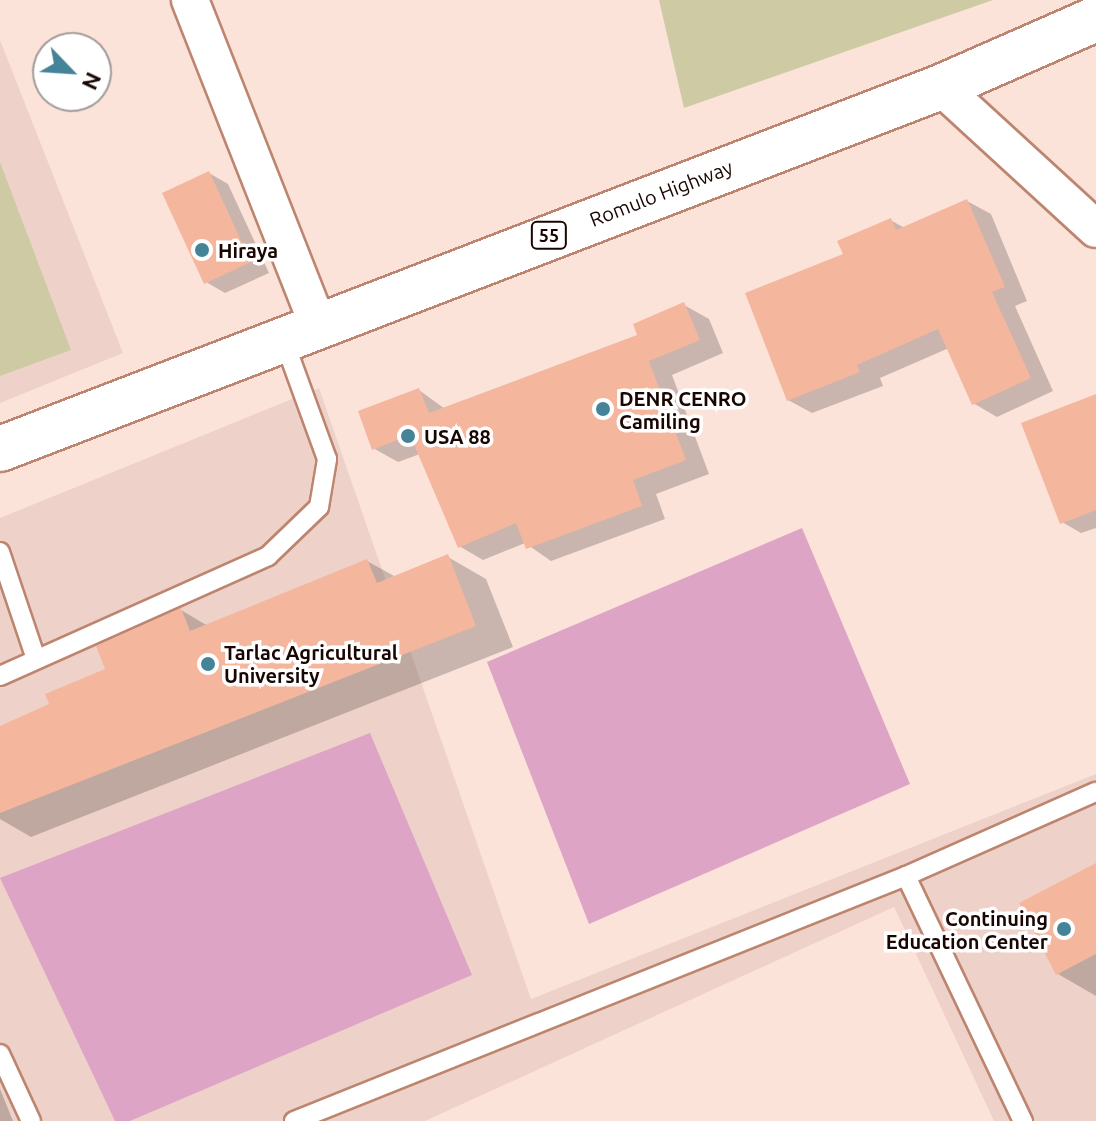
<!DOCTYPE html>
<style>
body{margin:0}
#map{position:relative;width:1096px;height:1121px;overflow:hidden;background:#fce3d9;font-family:Ubuntu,sans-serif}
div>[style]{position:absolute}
.built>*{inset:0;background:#eed2c9}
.green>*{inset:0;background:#cecaa3}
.water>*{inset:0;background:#dda4c6}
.shadow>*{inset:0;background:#0003}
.building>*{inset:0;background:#f5b69e}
.roads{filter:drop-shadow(2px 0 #bd856f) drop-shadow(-2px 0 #bd856f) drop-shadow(0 2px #bd856f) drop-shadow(0 -2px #bd856f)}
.lane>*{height:18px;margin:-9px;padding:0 9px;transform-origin:9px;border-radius:9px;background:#fff}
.street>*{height:36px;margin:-18px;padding:0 18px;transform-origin:18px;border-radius:18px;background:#fff}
.highway>*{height:44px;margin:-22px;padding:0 22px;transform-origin:22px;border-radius:22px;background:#fff}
.dots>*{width:22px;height:22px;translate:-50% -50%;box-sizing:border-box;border:4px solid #fff;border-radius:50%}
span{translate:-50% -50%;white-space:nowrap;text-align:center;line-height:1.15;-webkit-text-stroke:7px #fff;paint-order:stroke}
.shield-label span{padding:2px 6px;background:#fff;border:2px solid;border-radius:6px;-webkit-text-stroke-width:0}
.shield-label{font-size:18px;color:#190602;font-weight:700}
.street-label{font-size:20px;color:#190602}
.poi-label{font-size:20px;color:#190602;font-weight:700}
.left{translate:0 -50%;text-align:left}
.right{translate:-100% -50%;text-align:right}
.north{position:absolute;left:32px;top:32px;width:80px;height:80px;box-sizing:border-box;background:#fff;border:2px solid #a39b9a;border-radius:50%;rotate:115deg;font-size:22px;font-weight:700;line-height:32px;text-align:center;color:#190602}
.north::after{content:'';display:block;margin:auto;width:28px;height:36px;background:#458398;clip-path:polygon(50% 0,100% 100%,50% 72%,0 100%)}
</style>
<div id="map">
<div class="built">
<div style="clip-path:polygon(0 40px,123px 353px,0 403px)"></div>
<div style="clip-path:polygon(319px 388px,531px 999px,1096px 774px,1096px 1121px,994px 1121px,894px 907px,425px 1121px,0 1121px,0 518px)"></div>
</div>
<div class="green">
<div style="clip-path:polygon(659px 0,993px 0,684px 108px)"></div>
<div style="clip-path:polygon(0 162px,71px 350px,0 376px)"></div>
</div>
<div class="water">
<div style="clip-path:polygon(802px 528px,910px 784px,589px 924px,487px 662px)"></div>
<div style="clip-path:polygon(370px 733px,472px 975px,130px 1121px,115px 1121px,0 878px)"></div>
</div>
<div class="shadow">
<div style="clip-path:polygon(209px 173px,228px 184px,269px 273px,225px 293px,206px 282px)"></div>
<div style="clip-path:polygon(967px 201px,991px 214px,1027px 301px,1015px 306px,1053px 391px,997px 417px,973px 403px,949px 348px,880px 378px,883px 386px,812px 413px,788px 400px,845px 255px,890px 220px,905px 228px)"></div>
<div style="clip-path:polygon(684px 305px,709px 319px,723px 353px,672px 375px,709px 474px,656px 494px,665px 519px,551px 561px,525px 543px,483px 560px,459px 546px,420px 454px,398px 462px,373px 448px,419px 390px,445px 409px,640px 336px)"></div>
<div style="clip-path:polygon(1096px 403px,1096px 528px,1081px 533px,1062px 522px)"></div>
<div style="clip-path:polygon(448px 557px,486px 579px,513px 647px,31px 837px,0 819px,0 728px,51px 705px,108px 670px,181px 610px,208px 626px,367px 561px,396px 577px)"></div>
<div style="clip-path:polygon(1096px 865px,1096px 996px,1058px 974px)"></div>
<div style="clip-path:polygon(0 1089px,13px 1121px,0 1121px)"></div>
</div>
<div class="building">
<div style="clip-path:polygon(209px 171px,251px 262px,204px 284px,162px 193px)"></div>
<div style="clip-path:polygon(967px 199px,1005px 287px,992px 292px,1031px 378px,972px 405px,938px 329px,857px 365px,860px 372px,787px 401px,745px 293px,843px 254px,837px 241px,891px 218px,896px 230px)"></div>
<div style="clip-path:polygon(684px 302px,700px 340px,649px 361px,686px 460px,633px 480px,642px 506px,526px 549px,516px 523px,458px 548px,410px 435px,372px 450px,358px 411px,419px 388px,429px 413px,637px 335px,633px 324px)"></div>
<div style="clip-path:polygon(1096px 394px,1096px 510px,1060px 524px,1021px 423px)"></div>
<div style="clip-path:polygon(448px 554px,476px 626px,0 813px,0 726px,49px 704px,45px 694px,105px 669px,96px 646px,181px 608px,190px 631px,367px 559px,377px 583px)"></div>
<div style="clip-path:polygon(1096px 863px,1096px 954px,1056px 975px,1019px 903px)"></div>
</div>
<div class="roads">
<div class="lane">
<div style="left:0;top:552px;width:113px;rotate:71.4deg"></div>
<div style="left:0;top:676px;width:294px;rotate:-24.1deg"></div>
<div style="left:268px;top:556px;width:71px;rotate:-43.9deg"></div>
<div style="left:319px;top:507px;width:49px;rotate:-80.5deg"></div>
<div style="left:327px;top:459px;width:129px;rotate:-110deg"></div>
<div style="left:906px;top:876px;width:272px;rotate:64.5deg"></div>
<div style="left:0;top:1054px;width:74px;rotate:65.2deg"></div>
<div style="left:294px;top:1121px;width:659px;rotate:-21.82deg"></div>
<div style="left:906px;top:876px;width:208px;rotate:-23.9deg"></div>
</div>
<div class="street">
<div style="left:190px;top:0;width:347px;rotate:68.5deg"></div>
<div style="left:941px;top:87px;width:210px;rotate:42.5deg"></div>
</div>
<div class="highway">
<div style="left:0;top:449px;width:1008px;rotate:-21.04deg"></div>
<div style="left:941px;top:87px;width:169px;rotate:-23.7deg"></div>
</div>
</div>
<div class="dots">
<div style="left:202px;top:250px;background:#458398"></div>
<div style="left:603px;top:409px;background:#458398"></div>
<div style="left:408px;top:436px;background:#458398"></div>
<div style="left:208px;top:664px;background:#458398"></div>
<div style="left:1064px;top:929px;background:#458398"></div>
</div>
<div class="shield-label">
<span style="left:549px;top:235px">55</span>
</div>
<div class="street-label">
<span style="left:661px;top:193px;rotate:-21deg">Romulo Highway</span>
</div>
<div class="poi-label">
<span class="left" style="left:218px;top:250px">Hiraya</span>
<span class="left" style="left:619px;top:410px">DENR CENRO<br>Camiling</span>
<span class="left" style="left:424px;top:436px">USA 88</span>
<span class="left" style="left:224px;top:664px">Tarlac Agricultural<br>University</span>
<span class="right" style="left:1048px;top:930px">Continuing<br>Education Center</span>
</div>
<div class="north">N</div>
</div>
